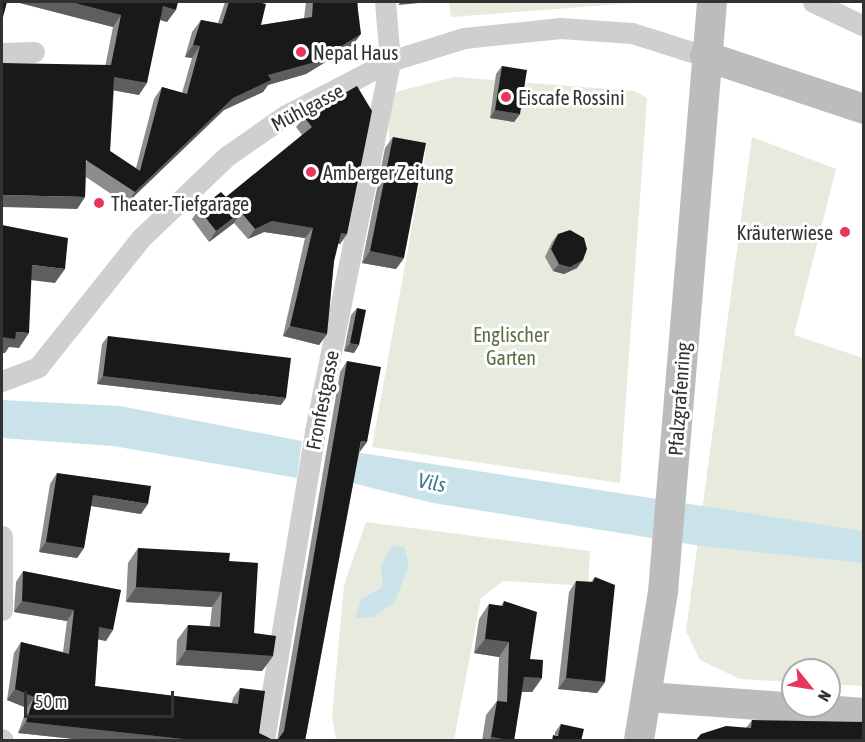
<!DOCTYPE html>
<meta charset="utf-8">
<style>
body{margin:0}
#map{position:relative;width:865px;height:742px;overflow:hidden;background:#fff;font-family:"Asap Condensed",sans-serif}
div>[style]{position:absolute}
.green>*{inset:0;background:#e6ebdd}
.water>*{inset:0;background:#cae3eb}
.street>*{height:21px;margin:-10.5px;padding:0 10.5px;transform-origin:10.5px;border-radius:10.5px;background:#cfcfcf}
.secondary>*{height:30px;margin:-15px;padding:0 15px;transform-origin:15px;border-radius:15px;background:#bcbcbc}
.wall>*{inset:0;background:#8c8c8c}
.shaded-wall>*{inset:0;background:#5e5e5e}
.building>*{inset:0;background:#191919}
.dots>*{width:16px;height:16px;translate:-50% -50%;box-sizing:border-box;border:3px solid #fff;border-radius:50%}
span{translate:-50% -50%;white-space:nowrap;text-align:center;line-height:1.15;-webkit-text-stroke:6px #fff;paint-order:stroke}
.poi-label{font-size:20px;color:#323232}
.left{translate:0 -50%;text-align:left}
.right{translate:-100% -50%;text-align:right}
.street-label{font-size:20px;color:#323232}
.park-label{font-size:20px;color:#5b6e3e}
.water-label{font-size:21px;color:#3c7a8e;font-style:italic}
.frame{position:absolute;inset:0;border:3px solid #323232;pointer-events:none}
.north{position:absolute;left:781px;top:658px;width:60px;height:60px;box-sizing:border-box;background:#fff;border:2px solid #adadad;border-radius:50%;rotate:120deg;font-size:16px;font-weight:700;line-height:24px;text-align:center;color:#323232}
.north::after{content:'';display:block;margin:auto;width:21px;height:27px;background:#e6365b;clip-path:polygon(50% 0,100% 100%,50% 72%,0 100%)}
.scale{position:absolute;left:24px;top:691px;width:150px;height:27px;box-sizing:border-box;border:3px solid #323232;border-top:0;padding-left:8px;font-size:18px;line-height:21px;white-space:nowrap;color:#323232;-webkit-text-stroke:4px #fff;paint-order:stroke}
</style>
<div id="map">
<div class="green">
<div style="clip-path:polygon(449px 2px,647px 2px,451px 17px)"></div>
<div style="clip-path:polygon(454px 77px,635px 91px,647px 98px,620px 483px,372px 447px,426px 149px,389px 142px,388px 94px)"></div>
<div style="clip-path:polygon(752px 137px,836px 169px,794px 335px,863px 358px,863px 686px,829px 684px,829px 670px,793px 670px,793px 682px,740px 679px,700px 660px,686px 631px)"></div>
<div style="clip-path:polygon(366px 522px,590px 551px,588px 586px,503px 581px,481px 598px,454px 740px,336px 740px,332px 716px,344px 585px)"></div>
</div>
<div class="water">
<div style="clip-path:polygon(2px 400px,120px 406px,302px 441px,297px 478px,113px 446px,2px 438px)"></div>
<div style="clip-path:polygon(355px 452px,863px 531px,863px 563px,701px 546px,433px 503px,348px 482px)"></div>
<div style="clip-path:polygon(392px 546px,404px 547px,409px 564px,395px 602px,374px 617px,356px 618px,361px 599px,383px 587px,381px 566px)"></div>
</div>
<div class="street">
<div style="left:813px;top:2px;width:56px;rotate:25.2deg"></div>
<div style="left:2px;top:53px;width:32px;rotate:-2deg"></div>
<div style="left:2px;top:381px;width:39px;rotate:-21deg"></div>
<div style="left:38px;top:367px;width:164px;rotate:-51.4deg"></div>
<div style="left:140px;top:239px;width:120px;rotate:-43.7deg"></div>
<div style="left:227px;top:156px;width:72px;rotate:-34.8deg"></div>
<div style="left:286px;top:115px;width:117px;rotate:-27.4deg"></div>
<div style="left:390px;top:61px;width:77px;rotate:-17.3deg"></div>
<div style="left:464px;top:38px;width:97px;rotate:-5.9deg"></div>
<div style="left:560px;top:28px;width:72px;rotate:4deg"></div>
<div style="left:632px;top:33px;width:77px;rotate:17.5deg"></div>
<div style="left:2px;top:536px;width:74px;rotate:90deg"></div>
<div style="left:2px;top:739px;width:1px;rotate:45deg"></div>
<div style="left:264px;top:740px;width:313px;rotate:-80.6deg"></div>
<div style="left:315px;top:431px;width:378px;rotate:-78.5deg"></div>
<div style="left:390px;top:61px;width:59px;rotate:-94.8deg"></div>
</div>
<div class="secondary">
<div style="left:705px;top:56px;width:168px;rotate:18.4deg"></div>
<div style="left:648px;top:697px;width:217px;rotate:4.2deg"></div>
<div style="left:639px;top:740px;width:150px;rotate:-80.8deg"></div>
<div style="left:663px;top:592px;width:592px;rotate:-85.25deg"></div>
</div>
<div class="wall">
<div style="clip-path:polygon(16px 2px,178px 2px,167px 22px,160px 20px,139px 95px,114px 90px,110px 151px,136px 168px,154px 99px,162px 87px,182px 93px,192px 58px,185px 57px,192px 32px,201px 20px,218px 23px,225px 2px,258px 2px,261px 25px,304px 18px,306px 2px,360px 2px,358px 3px,352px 46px,306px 74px,268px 85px,263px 92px,224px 110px,126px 204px,86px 177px,85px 197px,77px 209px,113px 27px)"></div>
<div style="clip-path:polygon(502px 66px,520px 114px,514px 122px,490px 118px,496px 74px)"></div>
<div style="clip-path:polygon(357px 86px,347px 234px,340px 244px,338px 244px,334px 261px,327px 334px,319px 345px,283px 336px,305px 238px,264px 232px,248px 239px,234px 223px,209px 242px,192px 219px,199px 209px,226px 197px,302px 135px,296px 127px,304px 117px)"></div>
<div style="clip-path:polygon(393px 137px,404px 258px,396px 269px,362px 263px,385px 148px)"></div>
<div style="clip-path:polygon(558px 234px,577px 268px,564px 274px,553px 271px,545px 257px,552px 242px)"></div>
<div style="clip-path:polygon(357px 308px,354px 353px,344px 351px,351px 315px)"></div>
<div style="clip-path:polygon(108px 336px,281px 405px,97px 384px,102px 344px)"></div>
<div style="clip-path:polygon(347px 361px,359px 453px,305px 741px,277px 741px,340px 372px)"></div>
<div style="clip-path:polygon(57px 473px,141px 514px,91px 506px,84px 548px,77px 558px,39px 552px,50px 484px)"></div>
<div style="clip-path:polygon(138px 548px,229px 561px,254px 633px,273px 656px,262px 671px,176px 665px,177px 640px,188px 625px,210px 626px,212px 607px,126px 602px,128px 563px)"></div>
<div style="clip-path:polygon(23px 571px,121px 590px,106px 641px,98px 639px,95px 686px,232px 703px,233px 698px,240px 688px,259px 733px,275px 741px,93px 741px,18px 733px,27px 708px,7px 700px,14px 653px,21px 642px,63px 652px,67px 621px,14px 612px,16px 582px)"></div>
<div style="clip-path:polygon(595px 577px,605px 682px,597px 693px,558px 689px,569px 592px,576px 581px,591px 582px)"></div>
<div style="clip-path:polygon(504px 601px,530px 659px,542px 678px,532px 692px,522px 692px,514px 741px,482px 741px,486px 715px,497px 701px,499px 657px,474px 653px,479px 619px,489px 604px,501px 606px)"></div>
<div style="clip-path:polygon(752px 720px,864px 741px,746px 728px)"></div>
<div style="clip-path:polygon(561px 724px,581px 741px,555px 735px,555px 732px)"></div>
</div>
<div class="shaded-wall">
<div style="clip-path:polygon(16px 2px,71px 2px,121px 15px,113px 27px)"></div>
<div style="clip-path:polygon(401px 2px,420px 2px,419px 3px,398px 5px)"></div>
<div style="clip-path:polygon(163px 6px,176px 10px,167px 22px,154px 18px)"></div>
<div style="clip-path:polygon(361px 34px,352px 46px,306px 74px,268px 85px,263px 92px,224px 110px,126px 204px,135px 192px,233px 98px,268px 75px)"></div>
<div style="clip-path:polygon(193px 45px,200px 46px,192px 58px,185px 57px)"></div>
<div style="clip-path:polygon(114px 77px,147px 83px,139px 95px,106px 89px)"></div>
<div style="clip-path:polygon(495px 110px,520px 114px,514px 122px,490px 118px)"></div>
<div style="clip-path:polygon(2px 195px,85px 197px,77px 209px,2px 207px)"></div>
<div style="clip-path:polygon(241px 212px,234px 223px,209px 242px,216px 231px)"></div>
<div style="clip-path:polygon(272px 221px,313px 228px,305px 238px,264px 232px,248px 239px,255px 229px)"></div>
<div style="clip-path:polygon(341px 233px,347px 234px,340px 244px,333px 243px)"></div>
<div style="clip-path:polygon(370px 251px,404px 258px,396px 269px,362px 263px)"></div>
<div style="clip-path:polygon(583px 260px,577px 268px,564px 274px,553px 271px,559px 264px)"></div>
<div style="clip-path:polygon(32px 265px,65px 269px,55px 283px,22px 279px)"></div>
<div style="clip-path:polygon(290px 326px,327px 334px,319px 345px,283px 336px)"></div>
<div style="clip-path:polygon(16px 332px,29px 333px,19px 348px,9px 347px,5px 353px,2px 353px,2px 337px)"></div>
<div style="clip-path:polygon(350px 343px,359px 345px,354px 353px,344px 351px)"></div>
<div style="clip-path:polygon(103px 376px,286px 398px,281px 405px,97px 384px)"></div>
<div style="clip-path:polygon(361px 441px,367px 442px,359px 453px)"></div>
<div style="clip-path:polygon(93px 495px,148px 504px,141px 514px,85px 505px)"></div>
<div style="clip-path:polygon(46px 542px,84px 548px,77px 558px,39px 552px)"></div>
<div style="clip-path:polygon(136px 587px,222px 592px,212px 607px,126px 602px)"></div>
<div style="clip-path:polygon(22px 601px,74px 610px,67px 621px,14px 612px)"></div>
<div style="clip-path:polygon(99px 627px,113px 630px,106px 641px,91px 638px)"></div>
<div style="clip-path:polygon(485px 639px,509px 642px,499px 657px,474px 653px)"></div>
<div style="clip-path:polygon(186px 650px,273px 656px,262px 671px,176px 665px)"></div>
<div style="clip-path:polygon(524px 677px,542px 678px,532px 692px,514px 692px)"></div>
<div style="clip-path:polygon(566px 678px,605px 682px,597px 693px,558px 689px)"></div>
<div style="clip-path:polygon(15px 689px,34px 697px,27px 708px,7px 700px)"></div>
<div style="clip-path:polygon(26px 722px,202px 741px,93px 741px,18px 733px)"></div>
<div style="clip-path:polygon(491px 737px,513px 741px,489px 741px)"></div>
</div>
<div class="building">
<div style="clip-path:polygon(2px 2px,7px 2px,2px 21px)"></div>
<div style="clip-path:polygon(71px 2px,178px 2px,176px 10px,163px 6px,147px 83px,114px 77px,110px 151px,140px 171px,162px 87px,187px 94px,200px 46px,193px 45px,201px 20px,222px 24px,229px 2px,258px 2px,266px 4px,261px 25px,312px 17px,313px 2px,357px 2px,361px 34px,315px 62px,268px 75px,271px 80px,233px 98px,135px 192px,86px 160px,85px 197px,2px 195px,2px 63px,111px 65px,121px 15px)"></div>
<div style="clip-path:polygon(502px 66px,527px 70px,520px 114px,495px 110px)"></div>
<div style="clip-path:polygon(357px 86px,372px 111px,347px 234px,341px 233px,334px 261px,327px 334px,290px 326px,313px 228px,272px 221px,255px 229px,241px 212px,216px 231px,199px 209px,221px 192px,226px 197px,312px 127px,304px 117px)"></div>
<div style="clip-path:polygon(393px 137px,426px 143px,404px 258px,370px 251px)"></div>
<div style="clip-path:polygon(2px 225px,68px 238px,65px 269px,32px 265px,29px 333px,16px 332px,15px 339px,2px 337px)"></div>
<div style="clip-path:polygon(570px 230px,584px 238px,587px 249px,583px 260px,570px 267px,559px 264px,551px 249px,558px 234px)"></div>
<div style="clip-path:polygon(357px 308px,366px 310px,359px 345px,350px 343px)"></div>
<div style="clip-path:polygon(108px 336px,291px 358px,286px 398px,103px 376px)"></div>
<div style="clip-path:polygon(347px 361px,381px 367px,367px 442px,361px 441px,305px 741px,277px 741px,284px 731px)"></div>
<div style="clip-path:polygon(57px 473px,151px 486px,148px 504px,93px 495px,84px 548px,46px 542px)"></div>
<div style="clip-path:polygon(138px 548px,230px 553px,229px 561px,258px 563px,254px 633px,276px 636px,273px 656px,186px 650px,188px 625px,220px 627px,222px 592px,136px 587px)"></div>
<div style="clip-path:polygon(23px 571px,121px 590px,113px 630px,99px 627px,95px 686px,238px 704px,240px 688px,265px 691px,259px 733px,275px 741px,202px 741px,26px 722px,34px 697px,15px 689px,21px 642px,69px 654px,74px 610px,22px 601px)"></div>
<div style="clip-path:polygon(595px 577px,615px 585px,605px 682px,566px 678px,576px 581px,593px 582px)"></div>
<div style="clip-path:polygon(504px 601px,537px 612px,530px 659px,543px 660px,542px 678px,524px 677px,514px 741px,491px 737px,497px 701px,507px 702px,509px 642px,485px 639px,489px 604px,503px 606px)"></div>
<div style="clip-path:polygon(752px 720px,864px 722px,864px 741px,695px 741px,701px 734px,726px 726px,751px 728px)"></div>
<div style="clip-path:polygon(561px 724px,584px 729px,581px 741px,552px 741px,553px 735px,558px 736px)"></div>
</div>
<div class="dots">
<div style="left:301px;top:52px;background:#e6365b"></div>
<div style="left:506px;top:97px;background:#e6365b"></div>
<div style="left:311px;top:172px;background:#e6365b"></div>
<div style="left:99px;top:203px;background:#e6365b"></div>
<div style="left:845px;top:232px;background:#e6365b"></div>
</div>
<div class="poi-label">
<span class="left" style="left:313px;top:52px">Nepal Haus</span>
<span class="left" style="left:518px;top:97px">Eiscafe Rossini</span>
<span class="left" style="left:323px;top:172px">Amberger Zeitung</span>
<span class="left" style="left:111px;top:203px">Theater-Tiefgarage</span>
<span class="right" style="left:833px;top:232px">Kräuterwiese</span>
</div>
<div class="street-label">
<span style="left:307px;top:107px;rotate:-28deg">Mühlgasse</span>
<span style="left:679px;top:399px;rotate:-86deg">Pfalzgrafenring</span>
<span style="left:322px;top:400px;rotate:-79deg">Fronfestgasse</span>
</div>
<div class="park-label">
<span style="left:511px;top:346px">Englischer<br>Garten</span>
</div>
<div class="water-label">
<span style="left:432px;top:482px;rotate:11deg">Vils</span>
</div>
<div class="frame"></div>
<div class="north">N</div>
<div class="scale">50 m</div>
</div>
